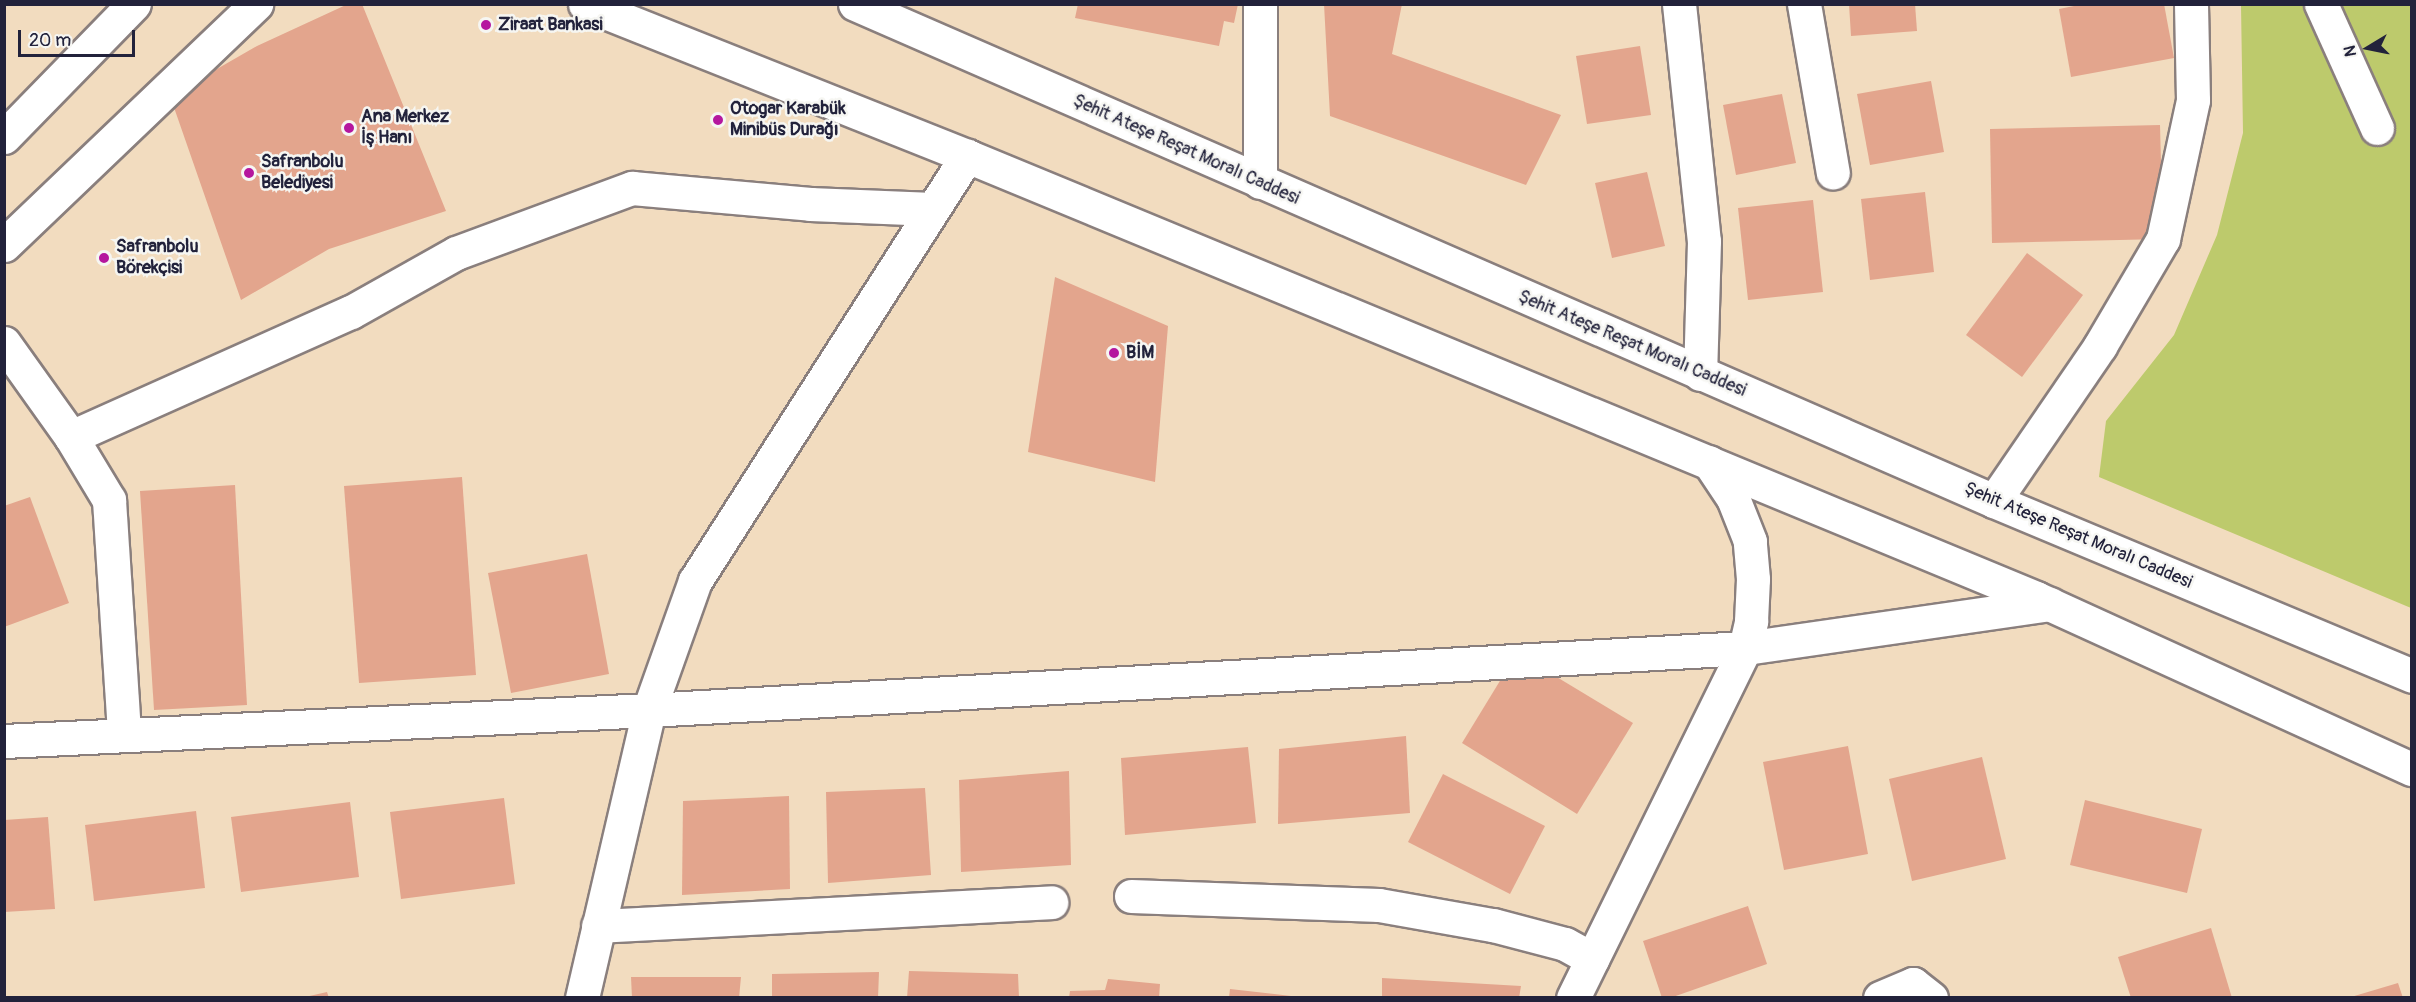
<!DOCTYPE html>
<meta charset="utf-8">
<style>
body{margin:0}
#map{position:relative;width:2416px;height:1002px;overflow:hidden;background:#f2dcbf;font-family:Pangolin,sans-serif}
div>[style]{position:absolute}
.green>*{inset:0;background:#bdca6c}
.building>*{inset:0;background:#e3a58d}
.roads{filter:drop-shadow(2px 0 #8a7f7d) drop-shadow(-2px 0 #8a7f7d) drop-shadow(0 2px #8a7f7d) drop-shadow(0 -2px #8a7f7d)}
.minor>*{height:33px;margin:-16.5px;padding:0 16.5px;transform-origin:16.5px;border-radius:16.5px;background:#fff}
.major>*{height:33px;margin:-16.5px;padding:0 16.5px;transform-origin:16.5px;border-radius:16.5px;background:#fff}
.dots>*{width:16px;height:16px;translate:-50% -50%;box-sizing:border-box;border:3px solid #f6f6f2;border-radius:50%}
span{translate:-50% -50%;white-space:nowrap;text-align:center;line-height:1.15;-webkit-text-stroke:5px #f6f6f2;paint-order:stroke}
.poi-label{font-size:18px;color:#22223b;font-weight:700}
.left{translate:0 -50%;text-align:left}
.street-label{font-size:18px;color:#22223b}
.frame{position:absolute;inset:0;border:6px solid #22223b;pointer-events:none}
.north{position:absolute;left:2338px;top:18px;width:60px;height:60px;-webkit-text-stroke:4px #f6f6f2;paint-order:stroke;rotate:260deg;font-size:16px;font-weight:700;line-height:24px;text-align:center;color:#22223b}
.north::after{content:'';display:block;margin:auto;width:21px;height:27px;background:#22223b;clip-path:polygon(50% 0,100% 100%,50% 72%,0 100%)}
.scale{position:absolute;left:18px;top:30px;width:117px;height:27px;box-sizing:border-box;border:3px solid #22223b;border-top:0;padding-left:8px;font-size:18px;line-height:21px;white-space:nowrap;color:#22223b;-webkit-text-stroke:4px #f6f6f2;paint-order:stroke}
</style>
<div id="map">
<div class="green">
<div style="clip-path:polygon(2241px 5px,2411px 5px,2411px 608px,2099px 477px,2106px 421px,2174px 335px,2217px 235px,2243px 133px)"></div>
</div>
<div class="building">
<div style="clip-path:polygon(348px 4px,362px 4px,446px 211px,329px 249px,241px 300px,170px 96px,257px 46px)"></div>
<div style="clip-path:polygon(1078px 4px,1238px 4px,1234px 23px,1224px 21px,1219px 46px,1075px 18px)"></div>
<div style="clip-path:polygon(1324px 4px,1402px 4px,1392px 54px,1561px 115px,1526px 185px,1330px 116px)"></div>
<div style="clip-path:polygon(1849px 4px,1915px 4px,1917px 31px,1851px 36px)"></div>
<div style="clip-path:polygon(2084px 4px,2164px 4px,2174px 58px,2071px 77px,2059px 9px)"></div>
<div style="clip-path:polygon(1640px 46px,1651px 115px,1587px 124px,1576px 56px)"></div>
<div style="clip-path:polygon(1931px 81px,1944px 152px,1870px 165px,1857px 94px)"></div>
<div style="clip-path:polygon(1782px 94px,1796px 163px,1736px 175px,1723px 105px)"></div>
<div style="clip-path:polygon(2160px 125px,2163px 239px,1992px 243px,1990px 129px)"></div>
<div style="clip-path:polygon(1647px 172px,1665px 246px,1612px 258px,1595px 183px)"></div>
<div style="clip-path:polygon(1925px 192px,1934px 272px,1870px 280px,1861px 199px)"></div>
<div style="clip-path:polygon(1813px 200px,1823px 292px,1748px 300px,1738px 208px)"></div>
<div style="clip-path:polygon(2027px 253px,2083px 295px,2022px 377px,1966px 335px)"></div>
<div style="clip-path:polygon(1055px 277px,1168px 326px,1155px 482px,1028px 452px)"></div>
<div style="clip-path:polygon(462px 477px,476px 675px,359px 683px,344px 486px)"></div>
<div style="clip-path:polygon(235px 485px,247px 705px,154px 710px,140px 491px)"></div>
<div style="clip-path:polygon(30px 497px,69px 603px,4px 627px,4px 506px)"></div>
<div style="clip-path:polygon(587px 554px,609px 674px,511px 693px,488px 573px)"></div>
<div style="clip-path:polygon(1517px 653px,1633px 723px,1577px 814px,1462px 743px)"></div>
<div style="clip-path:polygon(1406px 736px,1410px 813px,1278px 824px,1279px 749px)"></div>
<div style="clip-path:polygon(1848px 746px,1868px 854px,1784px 870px,1763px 762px)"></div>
<div style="clip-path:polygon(1248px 747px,1256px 823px,1125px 835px,1121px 758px)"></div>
<div style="clip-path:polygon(1982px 757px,2006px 859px,1912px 881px,1889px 779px)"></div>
<div style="clip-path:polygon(1069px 771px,1071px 865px,961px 872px,959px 780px)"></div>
<div style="clip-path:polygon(1443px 774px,1545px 826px,1510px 894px,1408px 842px)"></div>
<div style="clip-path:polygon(925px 788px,931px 875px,828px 883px,826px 792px)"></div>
<div style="clip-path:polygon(789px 796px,790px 889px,682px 895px,683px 801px)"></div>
<div style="clip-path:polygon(504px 798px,515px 884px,401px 899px,390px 812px)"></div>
<div style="clip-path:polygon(2085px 800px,2202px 829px,2187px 893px,2070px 865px)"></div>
<div style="clip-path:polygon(350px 802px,359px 877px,241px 892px,231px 817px)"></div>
<div style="clip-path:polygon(196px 811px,205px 888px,94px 901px,85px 825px)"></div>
<div style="clip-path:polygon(48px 817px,55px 909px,4px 912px,4px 820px)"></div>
<div style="clip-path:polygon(1748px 906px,1767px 964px,1670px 998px,1662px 998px,1643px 941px)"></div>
<div style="clip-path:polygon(2211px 928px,2232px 998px,2131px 998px,2118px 957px)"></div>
<div style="clip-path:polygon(909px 971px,1018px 974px,1019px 998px,907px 998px)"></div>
<div style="clip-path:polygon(879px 972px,878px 998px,772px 998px,772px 974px)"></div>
<div style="clip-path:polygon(631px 977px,741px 977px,739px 998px,632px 998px)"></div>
<div style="clip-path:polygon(1382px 978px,1521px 986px,1519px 998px,1382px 998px)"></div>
<div style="clip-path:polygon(1108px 979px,1160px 984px,1159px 998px,1069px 998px,1070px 991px,1105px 990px)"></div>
<div style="clip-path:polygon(2398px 983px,2403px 998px,2351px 998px,2351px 997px)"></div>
<div style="clip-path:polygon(1230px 989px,1291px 996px,1291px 998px,1229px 998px)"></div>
<div style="clip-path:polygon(327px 992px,329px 998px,305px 998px,305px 997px)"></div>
</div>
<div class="roads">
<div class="minor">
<div style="left:1679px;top:4px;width:238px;rotate:84deg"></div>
<div style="left:1704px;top:241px;width:133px;rotate:91.7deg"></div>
<div style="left:1804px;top:4px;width:171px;rotate:80.3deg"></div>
<div style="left:2321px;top:4px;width:136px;rotate:65.7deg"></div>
<div style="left:4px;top:137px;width:186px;rotate:-45.7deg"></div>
<div style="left:1260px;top:182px;width:178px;rotate:-90deg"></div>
<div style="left:4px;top:245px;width:349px;rotate:-43.7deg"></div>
<div style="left:4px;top:343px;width:115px;rotate:54.5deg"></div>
<div style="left:71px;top:437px;width:74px;rotate:58.9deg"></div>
<div style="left:109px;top:500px;width:234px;rotate:86.3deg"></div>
<div style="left:71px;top:437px;width:307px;rotate:-24.1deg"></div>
<div style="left:351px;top:312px;width:120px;rotate:-29.3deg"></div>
<div style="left:456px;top:253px;width:188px;rotate:-20.3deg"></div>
<div style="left:632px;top:188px;width:179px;rotate:5.1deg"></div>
<div style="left:810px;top:204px;width:123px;rotate:2.3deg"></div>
<div style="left:1994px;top:501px;width:188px;rotate:-55.6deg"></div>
<div style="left:2100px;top:346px;width:124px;rotate:-59.5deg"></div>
<div style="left:2163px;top:239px;width:142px;rotate:-77.8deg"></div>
<div style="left:2193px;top:100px;width:96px;rotate:-91.2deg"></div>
<div style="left:4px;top:741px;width:646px;rotate:-2.75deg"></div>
<div style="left:649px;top:710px;width:1098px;rotate:-3.24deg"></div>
<div style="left:1745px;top:648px;width:308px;rotate:-8.2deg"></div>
<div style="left:1131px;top:896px;width:248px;rotate:2.1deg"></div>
<div style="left:1379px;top:905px;width:116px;rotate:10deg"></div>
<div style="left:1493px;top:925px;width:74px;rotate:14.8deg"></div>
<div style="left:1565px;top:944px;width:31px;rotate:29deg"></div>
<div style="left:598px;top:926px;width:454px;rotate:-3deg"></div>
<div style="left:582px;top:998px;width:296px;rotate:-76.9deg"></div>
<div style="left:649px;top:710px;width:137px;rotate:-70.4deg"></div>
<div style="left:695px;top:581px;width:505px;rotate:-57.38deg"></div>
<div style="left:1573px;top:998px;width:390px;rotate:-63.8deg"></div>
<div style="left:1745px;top:648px;width:28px;rotate:-77deg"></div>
<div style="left:1751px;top:621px;width:42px;rotate:-87.3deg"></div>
<div style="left:1753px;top:579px;width:38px;rotate:-95deg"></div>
<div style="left:1750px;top:541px;width:46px;rotate:-111.6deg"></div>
<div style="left:1733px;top:498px;width:43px;rotate:-123.7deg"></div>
<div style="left:1880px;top:998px;width:36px;rotate:-23deg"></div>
<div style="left:1913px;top:984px;width:23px;rotate:38deg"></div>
</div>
<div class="major">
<div style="left:585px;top:4px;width:411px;rotate:21.7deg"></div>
<div style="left:967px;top:156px;width:1157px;rotate:22.46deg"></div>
<div style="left:2036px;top:598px;width:413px;rotate:24.5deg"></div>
<div style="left:855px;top:4px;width:1243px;rotate:23.57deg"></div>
<div style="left:1994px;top:501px;width:453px;rotate:22.7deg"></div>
</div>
</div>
<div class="dots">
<div style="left:486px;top:25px;background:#b5179e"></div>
<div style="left:718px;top:120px;background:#b5179e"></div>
<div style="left:349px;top:128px;background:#b5179e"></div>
<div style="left:249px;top:173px;background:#b5179e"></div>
<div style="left:104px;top:258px;background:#b5179e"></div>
<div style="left:1114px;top:353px;background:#b5179e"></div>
</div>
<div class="poi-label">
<span class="left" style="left:498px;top:25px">Ziraat Bankasi</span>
<span class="left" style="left:730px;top:120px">Otogar Karabük<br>Minibüs Durağı</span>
<span class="left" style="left:361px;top:128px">Ana Merkez<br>İş Hanı</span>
<span class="left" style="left:261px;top:173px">Safranbolu<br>Belediyesi</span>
<span class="left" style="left:116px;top:258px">Safranbolu<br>Börekçisi</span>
<span class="left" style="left:1126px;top:353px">BİM</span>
</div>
<div class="street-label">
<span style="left:1186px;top:150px;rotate:24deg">Şehit Ateşe Reşat Moralı Caddesi</span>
<span style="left:1632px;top:344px;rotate:23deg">Şehit Ateşe Reşat Moralı Caddesi</span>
<span style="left:2078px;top:536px;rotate:23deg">Şehit Ateşe Reşat Moralı Caddesi</span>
</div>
<div class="frame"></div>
<div class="north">N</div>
<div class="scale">20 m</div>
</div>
